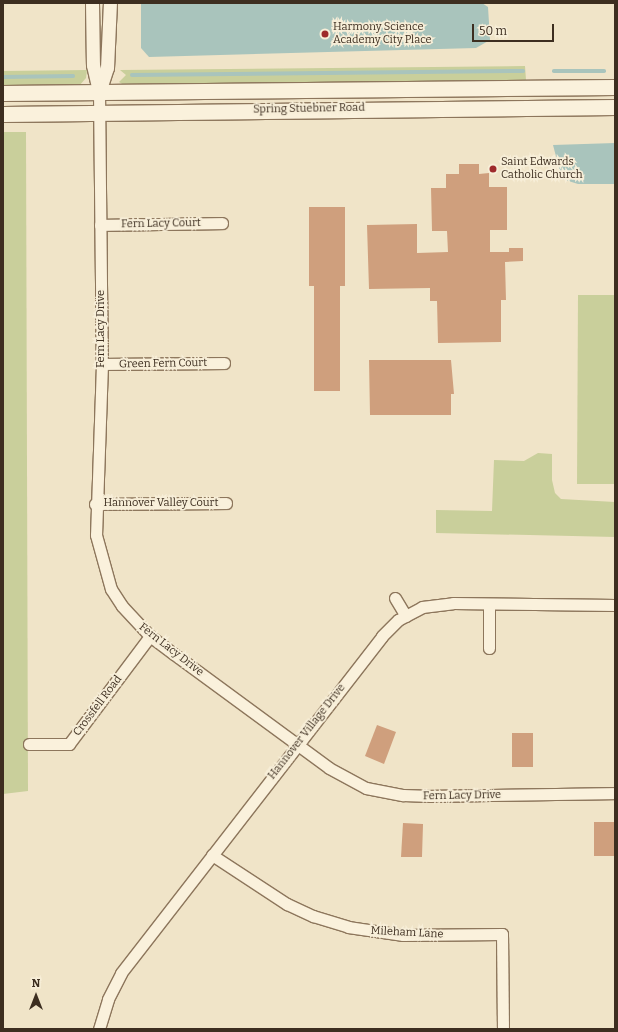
<!DOCTYPE html>
<style>
body{margin:0}
#map{position:relative;width:618px;height:1032px;overflow:hidden;background:#f0e4c8;font-family:Bitter,serif}
div>[style]{position:absolute}
.green>*{inset:0;background:#c9cf9b}
.water>*{inset:0;background:#a9c4bc}
.stream>*{height:3.5px;margin:-1.75px;padding:0 1.75px;transform-origin:1.75px;border-radius:1.75px;background:#a9c4bc}
.building>*{inset:0;background:#cf9f7d}
.roads{filter:drop-shadow(1px 0 #8d765c) drop-shadow(-1px 0 #8d765c) drop-shadow(0 1px #8d765c) drop-shadow(0 -1px #8d765c)}
.minor>*{height:11px;margin:-5.5px;padding:0 5.5px;transform-origin:5.5px;border-radius:5.5px;background:#faf1dc}
.tertiary>*{height:13px;margin:-6.5px;padding:0 6.5px;transform-origin:6.5px;border-radius:6.5px;background:#faf1dc}
.secondary>*{height:15px;margin:-7.5px;padding:0 7.5px;transform-origin:7.5px;border-radius:7.5px;background:#faf1dc}
.dots>*{width:11px;height:11px;translate:-50% -50%;box-sizing:border-box;border:2px solid #f7eed8;border-radius:50%}
span{translate:-50% -50%;white-space:nowrap;text-align:center;line-height:1.15;-webkit-text-stroke:3.5px #f7eed8;paint-order:stroke}
.poi-label{font-size:11px;color:#3d2e20}
.left{translate:0 -50%;text-align:left}
.street-label{font-size:11px;color:#3d2e20}
.frame{position:absolute;inset:0;border:4px solid #3d2e20;pointer-events:none}
.north{position:absolute;left:16px;top:976px;width:40px;height:40px;-webkit-text-stroke:3px #f7eed8;paint-order:stroke;rotate:0deg;font-size:11px;font-weight:700;line-height:16px;text-align:center;color:#3d2e20}
.north::after{content:'';display:block;margin:auto;width:14px;height:18px;background:#3d2e20;clip-path:polygon(50% 0,100% 100%,50% 72%,0 100%)}
.scale{position:absolute;left:472px;top:24px;width:82px;height:18px;box-sizing:border-box;border:2px solid #3d2e20;border-top:0;padding-left:5px;font-size:12px;line-height:14px;white-space:nowrap;color:#3d2e20;-webkit-text-stroke:3px #f7eed8;paint-order:stroke}
</style>
<div id="map">
<div class="green">
<div style="clip-path:polygon(525px 66px,526px 80px,124px 85px,119px 82px,126px 75px,120px 70px)"></div>
<div style="clip-path:polygon(87px 70px,86px 78px,79px 86px,3px 86px,3px 71px)"></div>
<div style="clip-path:polygon(3px 132px,26px 132px,28px 791px,3px 794px)"></div>
<div style="clip-path:polygon(578px 295px,615px 295px,615px 484px,577px 484px)"></div>
<div style="clip-path:polygon(538px 453px,552px 454px,552px 480px,555px 493px,561px 499px,615px 502px,615px 537px,436px 533px,436px 510px,492px 511px,494px 460px,524px 461px)"></div>
</div>
<div class="water">
<div style="clip-path:polygon(141px 3px,482px 3px,488px 7px,490px 40px,476px 48px,149px 57px,141px 48px)"></div>
<div style="clip-path:polygon(615px 143px,615px 184px,578px 184px,562px 179px,553px 145px)"></div>
</div>
<div class="stream">
<div style="left:554px;top:71px;width:50px"></div>
<div style="left:132px;top:75px;width:391px;rotate:-0.6deg"></div>
<div style="left:3px;top:77px;width:70px;rotate:-0.8deg"></div>
</div>
<div class="building">
<div style="clip-path:polygon(459px 164px,479px 164px,479px 174px,489px 173px,489px 187px,507px 187px,507px 230px,490px 230px,490px 252px,509px 252px,509px 248px,523px 248px,523px 261px,505px 262px,506px 300px,501px 300px,501px 342px,438px 343px,437px 301px,430px 301px,430px 288px,369px 289px,367px 225px,417px 224px,417px 253px,448px 252px,447px 231px,432px 231px,431px 188px,446px 188px,446px 174px,459px 174px)"></div>
<div style="clip-path:polygon(309px 207px,345px 207px,345px 286px,340px 286px,340px 391px,314px 391px,314px 286px,309px 286px)"></div>
<div style="clip-path:polygon(369px 360px,451px 360px,454px 394px,451px 394px,451px 415px,370px 415px)"></div>
<div style="clip-path:polygon(377px 725px,396px 732px,384px 764px,365px 756px)"></div>
<div style="clip-path:polygon(512px 733px,533px 733px,533px 767px,512px 767px)"></div>
<div style="clip-path:polygon(594px 822px,615px 822px,615px 856px,594px 856px)"></div>
<div style="clip-path:polygon(403px 823px,423px 824px,422px 857px,401px 857px)"></div>
</div>
<div class="roads">
<div class="minor">
<div style="left:99px;top:92px;width:272px;rotate:89.4deg"></div>
<div style="left:102px;top:364px;width:171px;rotate:92deg"></div>
<div style="left:96px;top:535px;width:56px;rotate:74.5deg"></div>
<div style="left:111px;top:589px;width:20px;rotate:57deg"></div>
<div style="left:122px;top:606px;width:41px;rotate:47deg"></div>
<div style="left:150px;top:636px;width:30px;rotate:37deg"></div>
<div style="left:174px;top:654px;width:192px;rotate:36.3deg"></div>
<div style="left:329px;top:768px;width:42px;rotate:28.4deg"></div>
<div style="left:366px;top:788px;width:38px;rotate:11deg"></div>
<div style="left:403px;top:795px;width:28px;rotate:2deg"></div>
<div style="left:431px;top:796px;width:184px;rotate:-0.9deg"></div>
<div style="left:100px;top:225px;width:122px;rotate:-0.9deg"></div>
<div style="left:102px;top:364px;width:122px;rotate:-0.5deg"></div>
<div style="left:95px;top:504px;width:131px;rotate:-0.4deg"></div>
<div style="left:395px;top:598px;width:21px;rotate:59deg"></div>
<div style="left:489px;top:648px;width:44px;rotate:-90deg"></div>
<div style="left:29px;top:744px;width:40px"></div>
<div style="left:69px;top:744px;width:135px;rotate:-53.1deg"></div>
<div style="left:212px;top:855px;width:90px;rotate:33.2deg"></div>
<div style="left:287px;top:904px;width:29px;rotate:25deg"></div>
<div style="left:313px;top:916px;width:37px;rotate:17deg"></div>
<div style="left:348px;top:927px;width:56px;rotate:8.3deg"></div>
<div style="left:403px;top:935px;width:99px;rotate:-0.6deg"></div>
<div style="left:502px;top:934px;width:95px;rotate:89.4deg"></div>
<div style="left:99px;top:1029px;width:31px;rotate:-73deg"></div>
<div style="left:108px;top:999px;width:29px;rotate:-63deg"></div>
<div style="left:121px;top:973px;width:426px;rotate:-52.2deg"></div>
<div style="left:382px;top:636px;width:23px;rotate:-45deg"></div>
<div style="left:398px;top:620px;width:27px;rotate:-28deg"></div>
<div style="left:422px;top:607px;width:31px;rotate:-7deg"></div>
<div style="left:453px;top:603px;width:162px;rotate:0.7deg"></div>
</div>
<div class="tertiary">
<div style="left:92px;top:3px;width:62px;rotate:89.1deg"></div>
<div style="left:93px;top:65px;width:26px;rotate:77deg"></div>
<div style="left:99px;top:92px;width:25px;rotate:-72deg"></div>
<div style="left:107px;top:68px;width:65px;rotate:-87.4deg"></div>
</div>
<div class="secondary">
<div style="left:3px;top:93px;width:612px;rotate:-0.56deg"></div>
<div style="left:3px;top:114px;width:612px;rotate:-0.66deg"></div>
</div>
</div>
<div class="dots">
<div style="left:325px;top:34px;background:#9e2a2b"></div>
<div style="left:493px;top:169px;background:#9e2a2b"></div>
</div>
<div class="poi-label">
<span class="left" style="left:333px;top:34px">Harmony Science<br>Academy City Place</span>
<span class="left" style="left:501px;top:169px">Saint Edwards<br>Catholic Church</span>
</div>
<div class="street-label">
<span style="left:309px;top:109px;rotate:-1deg">Spring Stuebner Road</span>
<span style="left:161px;top:224px;rotate:-1deg">Fern Lacy Court</span>
<span style="left:101px;top:329px;rotate:-90deg">Fern Lacy Drive</span>
<span style="left:163px;top:364px;rotate:-1deg">Green Fern Court</span>
<span style="left:161px;top:503px">Hannover Valley Court</span>
<span style="left:171px;top:650px;rotate:38deg">Fern Lacy Drive</span>
<span style="left:98px;top:706px;rotate:-53deg">Crossfell Road</span>
<span style="left:307px;top:732px;rotate:-52deg">Hannover Village Drive</span>
<span style="left:462px;top:796px;rotate:-1deg">Fern Lacy Drive</span>
<span style="left:407px;top:933px;rotate:3deg">Mileham Lane</span>
</div>
<div class="frame"></div>
<div class="north">N</div>
<div class="scale">50 m</div>
</div>
